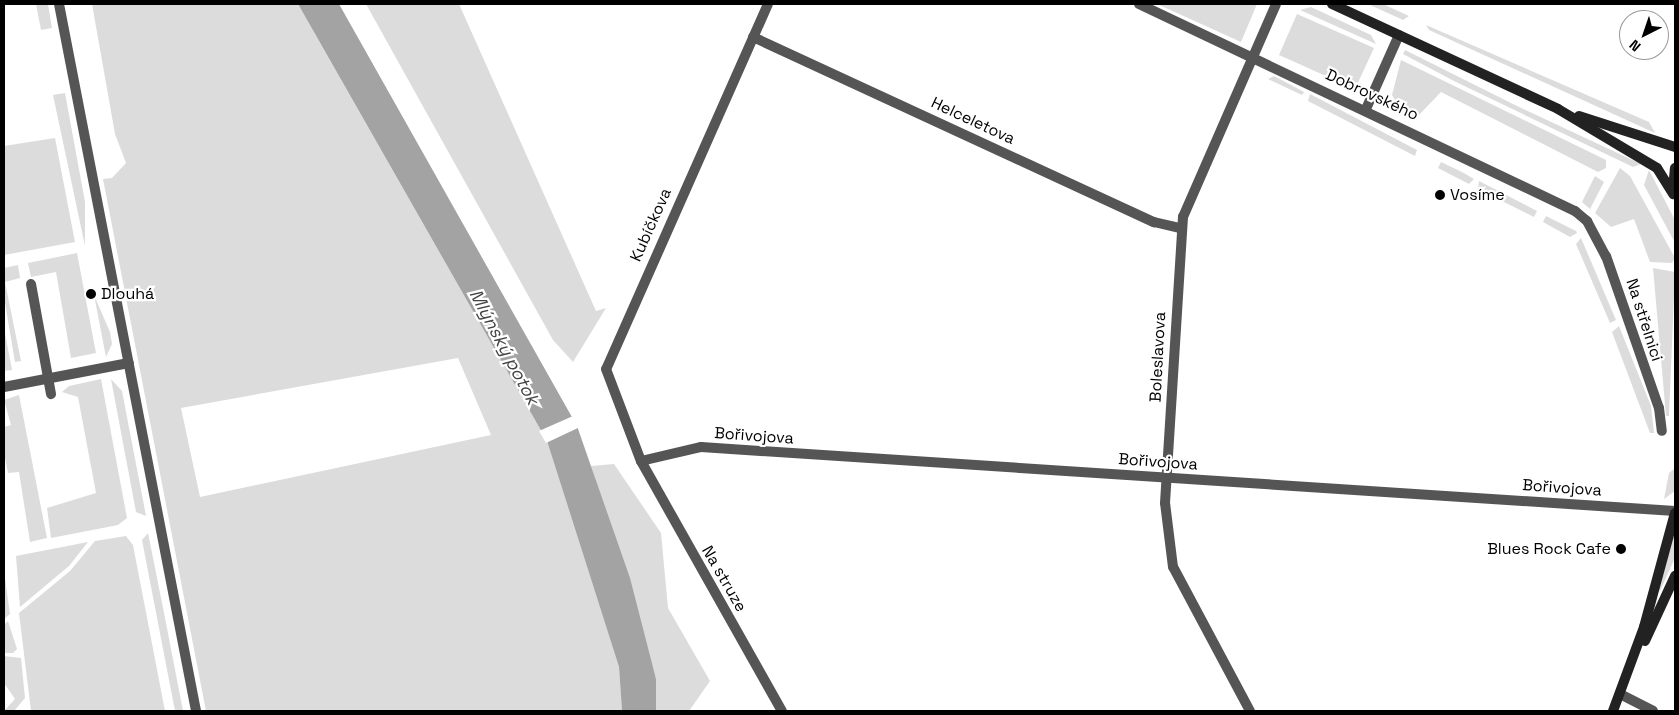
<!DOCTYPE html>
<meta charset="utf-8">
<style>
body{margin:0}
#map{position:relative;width:1679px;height:715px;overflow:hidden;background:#fff;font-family:"Space Grotesk",sans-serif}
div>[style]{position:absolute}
.green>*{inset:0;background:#dcdcdc}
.water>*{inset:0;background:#a3a3a3}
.pier>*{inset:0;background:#fff}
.lane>*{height:10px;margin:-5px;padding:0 5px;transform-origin:5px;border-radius:5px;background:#555}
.street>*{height:10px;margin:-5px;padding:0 5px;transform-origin:5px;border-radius:5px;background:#555}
.secondary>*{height:10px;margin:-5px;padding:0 5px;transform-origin:5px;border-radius:5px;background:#222}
.dots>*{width:14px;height:14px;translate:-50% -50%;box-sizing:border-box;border:2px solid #fff;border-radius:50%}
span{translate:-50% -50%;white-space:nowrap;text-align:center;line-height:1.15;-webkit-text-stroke:4.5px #fff;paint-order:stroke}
.street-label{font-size:16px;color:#000}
.poi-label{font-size:16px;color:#000}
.left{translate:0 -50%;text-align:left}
.right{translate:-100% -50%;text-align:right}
.water-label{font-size:18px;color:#444;font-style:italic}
.frame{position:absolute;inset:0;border:5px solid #000;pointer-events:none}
.north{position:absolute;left:1619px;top:10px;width:50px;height:50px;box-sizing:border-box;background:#fff;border:1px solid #999;border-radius:50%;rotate:221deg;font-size:14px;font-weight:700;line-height:20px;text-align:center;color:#000}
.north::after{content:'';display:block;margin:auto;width:18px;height:22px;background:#000;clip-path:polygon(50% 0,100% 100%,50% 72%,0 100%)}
</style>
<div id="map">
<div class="green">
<div style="clip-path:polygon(36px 4px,48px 4px,52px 28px,41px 30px)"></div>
<div style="clip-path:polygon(evenodd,92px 4px,298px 4px,547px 441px,619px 667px,622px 711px,206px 711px,103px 179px,112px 178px,126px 163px,115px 134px,92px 4px,458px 358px,491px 435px,200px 497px,181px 408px,458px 358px)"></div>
<div style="clip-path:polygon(366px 4px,459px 4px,596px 311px,606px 308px,573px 362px,553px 340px)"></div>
<div style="clip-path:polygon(1157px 4px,1257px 4px,1241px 42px)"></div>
<div style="clip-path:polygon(1368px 4px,1383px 4px,1409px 16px,1403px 20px)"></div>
<div style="clip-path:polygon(1311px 7px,1371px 35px,1376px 44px,1300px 10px)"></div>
<div style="clip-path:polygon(1297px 14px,1374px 48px,1355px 89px,1279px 55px)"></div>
<div style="clip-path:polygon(1426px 25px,1649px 122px,1655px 133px,1429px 30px)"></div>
<div style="clip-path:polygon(1405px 50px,1515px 105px,1641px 164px,1633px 167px,1454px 81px,1403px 54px)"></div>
<div style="clip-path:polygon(1401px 60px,1606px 160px,1606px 168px,1598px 172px,1441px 92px,1416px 118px,1400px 108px,1392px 95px)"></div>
<div style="clip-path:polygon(1274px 76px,1304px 92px,1302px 95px,1268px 79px)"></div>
<div style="clip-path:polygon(65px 93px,85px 202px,85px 246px,53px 95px)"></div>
<div style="clip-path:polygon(1310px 94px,1417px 150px,1415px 156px,1308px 101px)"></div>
<div style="clip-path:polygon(55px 138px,75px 242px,4px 255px,4px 146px)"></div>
<div style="clip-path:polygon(1441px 162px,1462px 172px,1474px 179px,1469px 184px,1438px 168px)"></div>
<div style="clip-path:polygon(1620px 168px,1630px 176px,1675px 258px,1672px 263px,1650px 262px,1634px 219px,1611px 227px,1595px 213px)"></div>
<div style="clip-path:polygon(1649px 170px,1675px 220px,1675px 243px,1644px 185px)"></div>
<div style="clip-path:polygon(1595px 176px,1604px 182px,1590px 209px,1582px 202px)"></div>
<div style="clip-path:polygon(1479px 181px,1537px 211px,1534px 217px,1478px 189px)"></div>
<div style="clip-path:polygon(1546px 216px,1576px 231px,1577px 233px,1570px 237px,1543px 222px)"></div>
<div style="clip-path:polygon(1581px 238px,1616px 320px,1610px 323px,1576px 244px)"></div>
<div style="clip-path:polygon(77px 253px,96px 353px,71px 358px,56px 272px,31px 277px,28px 263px)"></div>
<div style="clip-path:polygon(18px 265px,20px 278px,5px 282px,21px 361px,15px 362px,4px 297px,4px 268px)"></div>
<div style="clip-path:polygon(1653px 268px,1675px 272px,1669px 416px,1666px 416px)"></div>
<div style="clip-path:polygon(94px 295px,110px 332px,112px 344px,106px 357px)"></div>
<div style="clip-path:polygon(1619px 326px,1651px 406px,1654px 433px,1650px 433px,1612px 332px)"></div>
<div style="clip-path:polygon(4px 328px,12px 370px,4px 371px)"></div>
<div style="clip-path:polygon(101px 379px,127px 518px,118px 525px,51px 538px,47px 508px,96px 493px,78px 397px,62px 392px,69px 386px)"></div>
<div style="clip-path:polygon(111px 379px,122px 391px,146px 516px,136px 512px)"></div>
<div style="clip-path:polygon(19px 395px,47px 538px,30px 542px,19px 472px,8px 473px,4px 453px,4px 427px,11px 425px,4px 400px)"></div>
<div style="clip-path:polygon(614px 464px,661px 533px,668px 608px,710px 681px,689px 711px,656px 711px,656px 679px,591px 466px)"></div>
<div style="clip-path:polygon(1675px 468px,1675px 491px,1664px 499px,1669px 473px)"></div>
<div style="clip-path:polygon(1675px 530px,1675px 558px,1660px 591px,1659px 590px)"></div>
<div style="clip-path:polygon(148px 533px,165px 618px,183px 711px,175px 711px,142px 540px)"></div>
<div style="clip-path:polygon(126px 536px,133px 545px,165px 711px,31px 711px,19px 613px,70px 571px,95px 541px)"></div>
<div style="clip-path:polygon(88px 542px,69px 566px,20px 607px,16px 556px)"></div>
<div style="clip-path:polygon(4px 571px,10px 614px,4px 619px)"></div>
<div style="clip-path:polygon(8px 621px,17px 649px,13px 653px,4px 653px,4px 625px)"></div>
<div style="clip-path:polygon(4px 656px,21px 658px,25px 698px,14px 711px,4px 711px,15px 699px,4px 683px)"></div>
</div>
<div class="water">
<div style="clip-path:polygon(298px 4px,339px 4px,577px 426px,630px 578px,656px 679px,656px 711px,622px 711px,619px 667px,547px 441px)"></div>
</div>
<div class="pier">
<div style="clip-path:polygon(573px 416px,580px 427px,546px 443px,539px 431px)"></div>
</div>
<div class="lane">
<div style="left:31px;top:284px;width:112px;rotate:79.7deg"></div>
<div style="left:4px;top:387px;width:127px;rotate:-10.9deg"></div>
</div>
<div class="street">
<div style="left:59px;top:4px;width:720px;rotate:79.03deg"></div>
<div style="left:768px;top:4px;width:399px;rotate:113.9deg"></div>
<div style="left:606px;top:369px;width:98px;rotate:69.2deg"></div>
<div style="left:641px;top:461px;width:287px;rotate:60.6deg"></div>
<div style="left:1139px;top:4px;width:483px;rotate:25.4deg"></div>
<div style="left:1575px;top:211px;width:16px;rotate:40deg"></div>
<div style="left:1587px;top:221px;width:40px;rotate:62deg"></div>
<div style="left:1606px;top:256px;width:161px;rotate:70.8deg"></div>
<div style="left:1659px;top:408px;width:23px;rotate:83deg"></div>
<div style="left:753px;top:37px;width:442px;rotate:24.8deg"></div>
<div style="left:1154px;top:222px;width:28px;rotate:13deg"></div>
<div style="left:1366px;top:109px;width:81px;rotate:-66deg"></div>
<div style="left:641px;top:461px;width:62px;rotate:-13.1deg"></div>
<div style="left:701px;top:447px;width:976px;rotate:3.76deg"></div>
<div style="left:1620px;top:694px;width:37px;rotate:27deg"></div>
<div style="left:1250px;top:711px;width:163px;rotate:-118.1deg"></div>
<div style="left:1173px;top:567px;width:64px;rotate:-97.1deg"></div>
<div style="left:1165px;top:503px;width:287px;rotate:-86.4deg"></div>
<div style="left:1183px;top:217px;width:232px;rotate:-66.4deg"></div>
</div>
<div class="secondary">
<div style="left:1332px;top:4px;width:249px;rotate:24.9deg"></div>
<div style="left:1558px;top:109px;width:115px;rotate:30.8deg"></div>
<div style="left:1657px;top:168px;width:31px;rotate:58deg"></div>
<div style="left:1579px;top:116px;width:101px;rotate:17.9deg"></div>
<div style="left:1673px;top:190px;width:22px;rotate:-85deg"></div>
<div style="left:1645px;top:641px;width:72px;rotate:-65.2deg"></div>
<div style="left:1613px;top:711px;width:90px;rotate:-69.7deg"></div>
<div style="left:1644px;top:627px;width:118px;rotate:-74.8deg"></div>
</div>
<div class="dots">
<div style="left:1440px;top:195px;background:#000"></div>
<div style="left:91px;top:294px;background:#000"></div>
<div style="left:1621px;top:549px;background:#000"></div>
</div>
<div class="street-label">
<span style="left:1372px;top:95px;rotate:25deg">Dobrovského</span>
<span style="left:973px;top:121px;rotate:25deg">Helceletova</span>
<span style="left:651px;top:225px;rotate:-66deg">Kubíčkova</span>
<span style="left:1644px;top:320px;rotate:72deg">Na střelnici</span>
<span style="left:1158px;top:357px;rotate:-87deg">Boleslavova</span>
<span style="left:754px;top:436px;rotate:4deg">Bořivojova</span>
<span style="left:1158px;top:462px;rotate:4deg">Bořivojova</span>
<span style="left:1562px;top:488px;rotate:4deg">Bořivojova</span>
<span style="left:724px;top:579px;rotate:60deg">Na struze</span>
</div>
<div class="poi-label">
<span class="left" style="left:1450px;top:195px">Vosíme</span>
<span class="left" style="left:101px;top:294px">Dlouhá</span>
<span class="right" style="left:1611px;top:549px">Blues Rock Cafe</span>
</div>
<div class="water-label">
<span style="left:504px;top:347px;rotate:62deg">Mlýnský potok</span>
</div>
<div class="frame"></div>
<div class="north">N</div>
</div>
